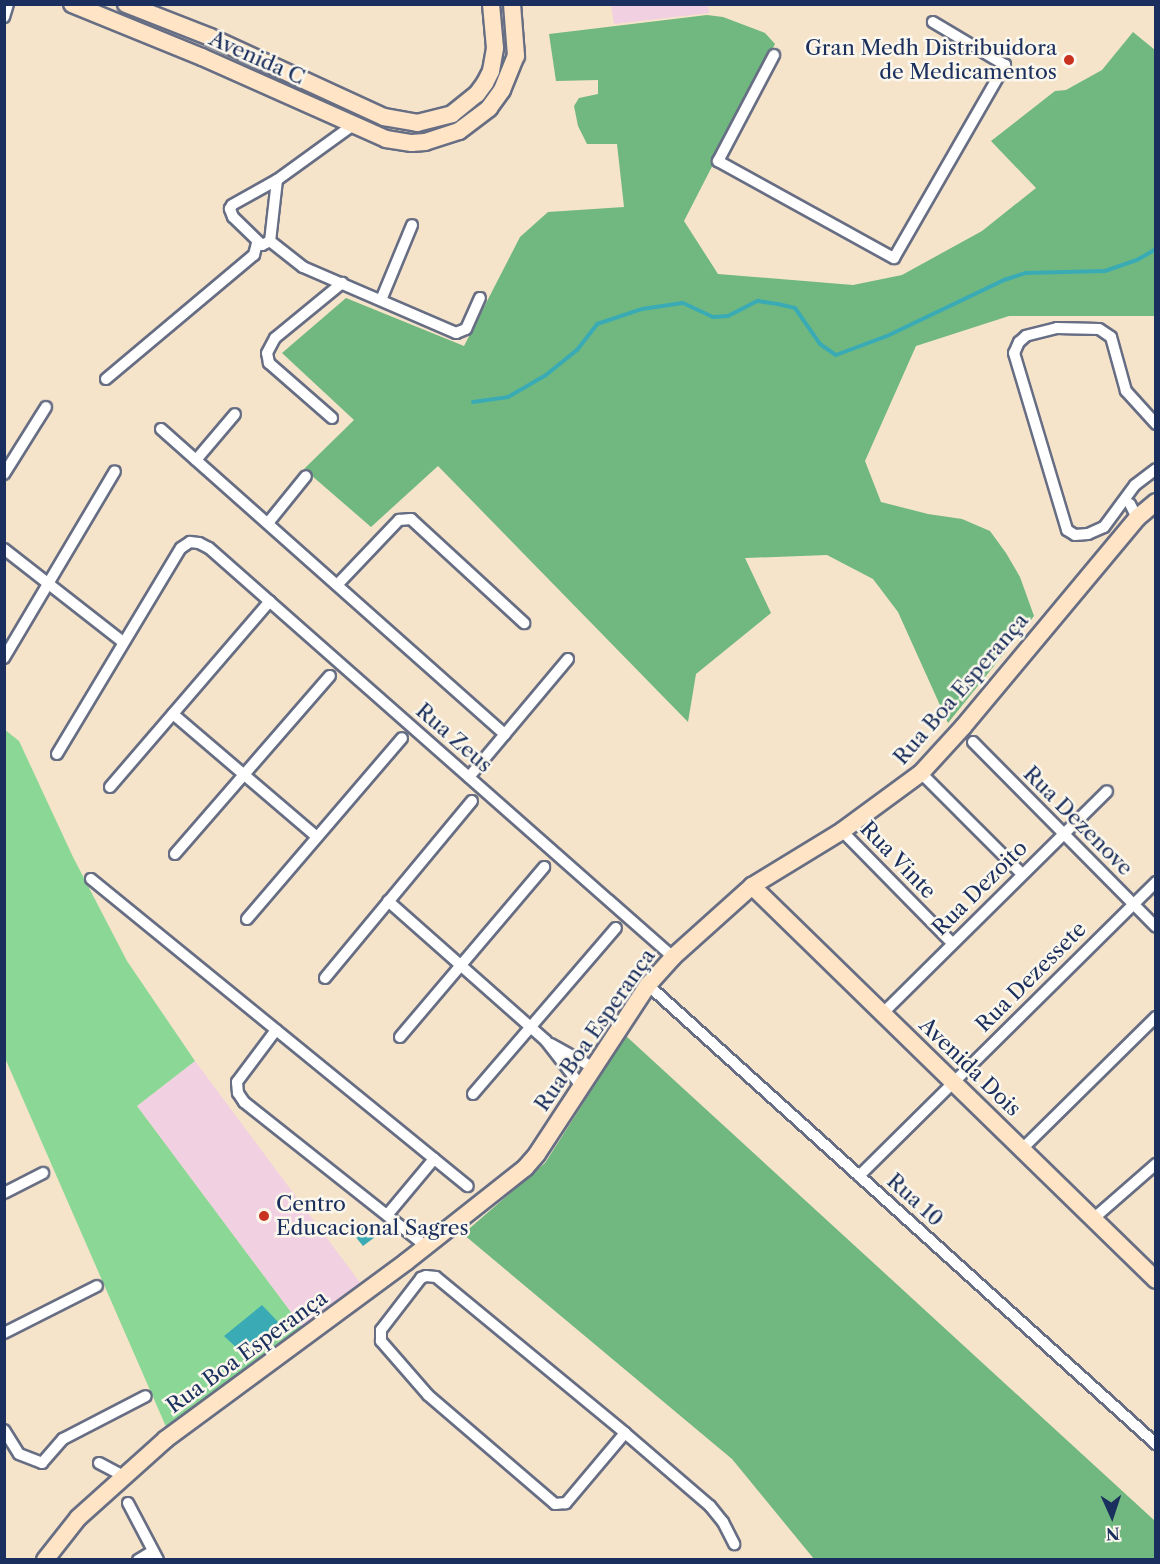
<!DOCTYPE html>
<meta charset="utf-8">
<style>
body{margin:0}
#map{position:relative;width:1160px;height:1564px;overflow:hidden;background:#f5e3ca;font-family:"Libre Caslon Text",serif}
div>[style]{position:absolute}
.built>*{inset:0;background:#f1d0e2}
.green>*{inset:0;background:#8bd896}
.forest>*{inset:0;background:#70b87f}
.water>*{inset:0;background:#3aabb5}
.stream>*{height:4px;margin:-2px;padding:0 2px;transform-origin:2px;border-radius:2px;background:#3aabb5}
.roads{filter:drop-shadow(2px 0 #676e84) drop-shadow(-2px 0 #676e84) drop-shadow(0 2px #676e84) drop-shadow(0 -2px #676e84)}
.street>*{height:10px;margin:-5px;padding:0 5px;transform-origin:5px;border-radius:5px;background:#fff}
.secondary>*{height:16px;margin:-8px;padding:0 8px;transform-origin:8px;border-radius:8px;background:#ffe4c6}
.dots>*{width:16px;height:16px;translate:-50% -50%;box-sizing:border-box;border:3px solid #fbf7ec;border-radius:50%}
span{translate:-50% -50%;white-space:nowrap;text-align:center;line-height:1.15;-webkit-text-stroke:5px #fbf7ec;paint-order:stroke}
.poi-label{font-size:21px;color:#1b2f5e}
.right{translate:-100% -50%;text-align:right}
.left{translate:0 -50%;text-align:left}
.street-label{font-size:21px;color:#1b2f5e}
.frame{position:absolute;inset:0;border:6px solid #1b2f5e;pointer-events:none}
.north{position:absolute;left:1082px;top:1486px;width:60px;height:60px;-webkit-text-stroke:4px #fbf7ec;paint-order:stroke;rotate:177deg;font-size:16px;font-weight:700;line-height:24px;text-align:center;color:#1b2f5e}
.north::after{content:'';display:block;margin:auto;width:21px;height:27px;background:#1b2f5e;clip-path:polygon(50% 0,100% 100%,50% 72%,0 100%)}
</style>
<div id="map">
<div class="built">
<div style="clip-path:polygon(611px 5px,708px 5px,709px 13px,614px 24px)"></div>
<div style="clip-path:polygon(195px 1061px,361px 1284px,302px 1327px,137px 1106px)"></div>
</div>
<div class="green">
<div style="clip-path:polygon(4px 729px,19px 741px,73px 857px,127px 961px,195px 1061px,137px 1106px,302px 1327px,167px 1429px,5px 1058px)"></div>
</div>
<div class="forest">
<div style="clip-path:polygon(707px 15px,723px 17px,765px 33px,775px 44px,684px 221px,718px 274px,853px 285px,902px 275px,982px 231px,1036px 188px,991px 141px,1055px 91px,1066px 90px,1102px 70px,1133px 32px,1155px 50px,1155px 316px,1009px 316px,916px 346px,865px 461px,881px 502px,928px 514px,962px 519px,990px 531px,1006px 553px,1020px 577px,1034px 616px,948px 723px,898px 612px,873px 579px,827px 555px,745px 558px,771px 613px,696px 674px,688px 722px,438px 466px,371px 527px,304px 469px,354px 420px,282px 353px,346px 298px,464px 346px,520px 237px,548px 212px,624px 207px,617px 144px,587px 144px,578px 126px,574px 106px,579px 98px,598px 94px,598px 80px,556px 81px,549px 34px)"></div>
<div style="clip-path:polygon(626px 1036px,1155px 1521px,1155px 1559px,814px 1559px,732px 1459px,463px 1234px,545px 1163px)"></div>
</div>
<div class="water">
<div style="clip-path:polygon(359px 1223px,375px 1237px,363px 1246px,350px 1230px)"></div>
<div style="clip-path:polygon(262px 1305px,280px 1324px,240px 1351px,224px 1336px)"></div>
</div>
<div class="stream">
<div style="left:473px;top:402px;width:35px;rotate:-8deg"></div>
<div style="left:508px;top:397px;width:44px;rotate:-30.1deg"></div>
<div style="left:546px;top:375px;width:40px;rotate:-39deg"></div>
<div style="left:577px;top:350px;width:33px;rotate:-52deg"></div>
<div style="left:597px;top:324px;width:47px;rotate:-18.4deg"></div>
<div style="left:642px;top:309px;width:41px;rotate:-8.3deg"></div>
<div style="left:683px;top:303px;width:33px;rotate:25deg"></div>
<div style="left:713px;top:317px;width:15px;rotate:-4deg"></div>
<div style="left:728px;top:316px;width:34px;rotate:-27deg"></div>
<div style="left:758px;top:301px;width:20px;rotate:9deg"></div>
<div style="left:778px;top:304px;width:17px;rotate:13deg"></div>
<div style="left:795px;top:308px;width:44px;rotate:55.2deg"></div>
<div style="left:820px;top:344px;width:19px;rotate:35deg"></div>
<div style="left:836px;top:355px;width:54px;rotate:-20.4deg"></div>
<div style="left:887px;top:336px;width:130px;rotate:-25.6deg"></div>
<div style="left:1004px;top:280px;width:23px;rotate:-18deg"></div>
<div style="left:1026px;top:273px;width:79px;rotate:-1.5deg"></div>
<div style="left:1105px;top:271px;width:34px;rotate:-19deg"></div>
<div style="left:1137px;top:260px;width:22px;rotate:-30deg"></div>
</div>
<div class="roads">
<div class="street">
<div style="left:4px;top:17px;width:14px;rotate:-73deg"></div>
<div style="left:774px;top:55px;width:120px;rotate:117.8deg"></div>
<div style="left:718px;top:161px;width:201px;rotate:28.9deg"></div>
<div style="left:894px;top:258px;width:223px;rotate:-60.1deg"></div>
<div style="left:1005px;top:65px;width:84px;rotate:-149.2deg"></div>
<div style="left:277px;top:180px;width:61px;rotate:96.5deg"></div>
<div style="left:270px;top:241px;width:9px;rotate:153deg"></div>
<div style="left:262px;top:245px;width:40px;rotate:-136deg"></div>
<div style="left:233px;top:217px;width:9px;rotate:-111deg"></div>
<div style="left:230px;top:209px;width:4px;rotate:-63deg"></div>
<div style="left:232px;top:205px;width:51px;rotate:-29.1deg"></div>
<div style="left:277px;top:180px;width:94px;rotate:-35.9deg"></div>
<div style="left:270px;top:241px;width:42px;rotate:38.2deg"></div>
<div style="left:303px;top:267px;width:167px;rotate:23.3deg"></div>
<div style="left:456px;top:333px;width:11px;rotate:-22deg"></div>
<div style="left:466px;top:329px;width:34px;rotate:-66deg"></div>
<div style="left:381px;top:300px;width:81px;rotate:-67.5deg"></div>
<div style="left:106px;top:379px;width:193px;rotate:-40deg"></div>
<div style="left:254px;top:255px;width:12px;rotate:-76deg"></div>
<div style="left:332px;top:418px;width:84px;rotate:-138.9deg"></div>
<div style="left:269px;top:363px;width:10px;rotate:-101deg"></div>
<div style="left:267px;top:353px;width:17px;rotate:-62deg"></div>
<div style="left:275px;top:338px;width:87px;rotate:-39.4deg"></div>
<div style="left:1156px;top:424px;width:45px;rotate:-132.3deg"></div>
<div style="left:1126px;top:391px;width:56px;rotate:-105.5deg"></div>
<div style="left:1111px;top:337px;width:14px;rotate:-146deg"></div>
<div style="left:1099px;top:329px;width:42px;rotate:-178.6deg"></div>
<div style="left:1057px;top:328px;width:32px;rotate:166deg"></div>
<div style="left:1026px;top:336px;width:9px;rotate:139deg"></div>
<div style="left:1019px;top:342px;width:12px;rotate:114deg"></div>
<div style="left:1014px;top:353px;width:185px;rotate:73.3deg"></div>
<div style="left:1067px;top:530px;width:9px;rotate:32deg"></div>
<div style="left:1075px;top:535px;width:13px;rotate:-4deg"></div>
<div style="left:1088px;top:534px;width:17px;rotate:-24deg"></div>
<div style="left:1104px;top:527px;width:52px;rotate:-53.6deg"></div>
<div style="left:1135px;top:485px;width:26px;rotate:-37deg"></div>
<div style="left:161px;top:429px;width:460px;rotate:41.6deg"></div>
<div style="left:196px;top:460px;width:60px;rotate:-49.7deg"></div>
<div style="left:4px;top:474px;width:79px;rotate:-57.9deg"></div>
<div style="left:1130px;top:504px;width:16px;rotate:63deg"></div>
<div style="left:268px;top:523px;width:60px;rotate:-51deg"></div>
<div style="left:4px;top:549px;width:151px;rotate:38deg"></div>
<div style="left:337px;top:585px;width:90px;rotate:-46.4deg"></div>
<div style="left:399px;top:520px;width:12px;rotate:-5deg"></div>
<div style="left:411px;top:519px;width:154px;rotate:42.6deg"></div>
<div style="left:4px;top:658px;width:217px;rotate:-59.3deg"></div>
<div style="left:173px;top:714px;width:189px;rotate:40.5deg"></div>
<div style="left:973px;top:742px;width:260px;rotate:45.3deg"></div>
<div style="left:57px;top:754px;width:240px;rotate:-59deg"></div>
<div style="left:181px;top:548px;width:11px;rotate:-34deg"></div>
<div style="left:190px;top:542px;width:9px;rotate:6deg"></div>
<div style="left:199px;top:543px;width:11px;rotate:27deg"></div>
<div style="left:209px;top:548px;width:619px;rotate:41.4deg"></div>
<div style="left:921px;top:773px;width:143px;rotate:45deg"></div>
<div style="left:469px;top:777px;width:154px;rotate:-50deg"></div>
<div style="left:110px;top:787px;width:245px;rotate:-49.3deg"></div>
<div style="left:842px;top:831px;width:157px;rotate:45.5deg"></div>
<div style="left:175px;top:854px;width:236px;rotate:-49deg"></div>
<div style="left:91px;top:879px;width:486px;rotate:39.2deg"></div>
<div style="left:388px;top:901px;width:211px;rotate:41.5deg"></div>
<div style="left:546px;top:1041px;width:57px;rotate:52.1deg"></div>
<div style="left:247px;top:919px;width:238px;rotate:-49.4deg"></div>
<div style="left:325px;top:978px;width:230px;rotate:-50.3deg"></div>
<div style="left:648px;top:985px;width:685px;rotate:42.1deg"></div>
<div style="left:883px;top:1013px;width:315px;rotate:-44.7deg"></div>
<div style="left:276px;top:1030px;width:65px;rotate:126.9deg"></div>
<div style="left:237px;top:1082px;width:11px;rotate:85deg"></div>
<div style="left:238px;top:1093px;width:11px;rotate:56deg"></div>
<div style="left:244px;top:1102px;width:232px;rotate:38.4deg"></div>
<div style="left:400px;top:1037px;width:223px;rotate:-49.7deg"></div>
<div style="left:551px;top:1044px;width:49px;rotate:29.2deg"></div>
<div style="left:473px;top:1094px;width:219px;rotate:-49.3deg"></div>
<div style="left:1022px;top:1149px;width:188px;rotate:-44.6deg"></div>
<div style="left:859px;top:1176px;width:418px;rotate:-44.7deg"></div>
<div style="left:4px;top:1193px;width:44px;rotate:-27.1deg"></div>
<div style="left:388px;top:1214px;width:72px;rotate:-50.1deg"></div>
<div style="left:1093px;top:1219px;width:84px;rotate:-41.1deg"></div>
<div style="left:4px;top:1333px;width:104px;rotate:-26.8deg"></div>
<div style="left:4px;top:1430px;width:28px;rotate:58deg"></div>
<div style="left:19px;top:1454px;width:25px;rotate:21deg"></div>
<div style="left:42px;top:1463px;width:32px;rotate:-49deg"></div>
<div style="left:63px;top:1439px;width:93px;rotate:-27.4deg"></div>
<div style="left:625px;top:1433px;width:92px;rotate:130.1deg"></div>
<div style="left:566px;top:1503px;width:11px;rotate:175deg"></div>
<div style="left:555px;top:1504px;width:167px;rotate:-139.4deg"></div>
<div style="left:428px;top:1395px;width:72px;rotate:-131deg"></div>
<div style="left:381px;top:1341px;width:11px;rotate:-90deg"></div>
<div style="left:381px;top:1330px;width:66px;rotate:-52.4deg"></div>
<div style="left:421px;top:1278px;width:5px;rotate:-22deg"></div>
<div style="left:426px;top:1276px;width:10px;rotate:6deg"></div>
<div style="left:436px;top:1277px;width:245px;rotate:39.5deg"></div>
<div style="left:625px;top:1433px;width:112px;rotate:40.7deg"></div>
<div style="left:710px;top:1506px;width:21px;rotate:51deg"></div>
<div style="left:723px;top:1522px;width:25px;rotate:63deg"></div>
<div style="left:99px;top:1463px;width:27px;rotate:28deg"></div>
<div style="left:128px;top:1503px;width:64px;rotate:62.2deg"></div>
<div style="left:138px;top:1560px;width:17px;rotate:-31deg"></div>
</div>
<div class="secondary">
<div style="left:72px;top:4px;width:140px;rotate:22.2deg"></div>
<div style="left:202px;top:57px;width:201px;rotate:24deg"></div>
<div style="left:386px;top:139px;width:26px;rotate:9deg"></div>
<div style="left:412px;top:143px;width:13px;rotate:-4deg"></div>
<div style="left:425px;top:142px;width:36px;rotate:-18deg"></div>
<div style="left:459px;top:131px;width:38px;rotate:-37deg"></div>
<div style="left:489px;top:108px;width:22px;rotate:-54deg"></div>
<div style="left:502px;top:90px;width:37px;rotate:-68deg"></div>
<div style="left:516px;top:56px;width:52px;rotate:-94.4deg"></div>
<div style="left:126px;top:4px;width:90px;rotate:21.4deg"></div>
<div style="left:210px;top:37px;width:192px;rotate:24.7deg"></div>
<div style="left:384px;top:117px;width:34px;rotate:10deg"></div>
<div style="left:417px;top:123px;width:36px;rotate:-14deg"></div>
<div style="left:452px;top:114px;width:32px;rotate:-39deg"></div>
<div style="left:477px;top:94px;width:14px;rotate:-54deg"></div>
<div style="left:485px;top:83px;width:13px;rotate:-63deg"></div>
<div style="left:491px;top:71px;width:23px;rotate:-80deg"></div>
<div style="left:495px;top:48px;width:44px;rotate:-95.2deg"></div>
<div style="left:752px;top:886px;width:564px;rotate:44.28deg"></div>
<div style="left:45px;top:1560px;width:53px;rotate:-51.8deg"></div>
<div style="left:78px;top:1518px;width:118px;rotate:-41.9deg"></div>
<div style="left:166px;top:1439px;width:298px;rotate:-36.4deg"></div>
<div style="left:406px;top:1262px;width:152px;rotate:-38.3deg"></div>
<div style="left:525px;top:1168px;width:18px;rotate:-49deg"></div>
<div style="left:537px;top:1154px;width:202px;rotate:-56.7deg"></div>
<div style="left:648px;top:985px;width:38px;rotate:-48deg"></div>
<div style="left:673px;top:957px;width:106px;rotate:-41.9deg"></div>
<div style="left:752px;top:886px;width:105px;rotate:-31.4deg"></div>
<div style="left:842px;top:831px;width:98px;rotate:-36.3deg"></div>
<div style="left:921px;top:773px;width:62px;rotate:-47.6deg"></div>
<div style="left:963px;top:727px;width:272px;rotate:-50.2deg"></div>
<div style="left:1137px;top:518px;width:25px;rotate:-40deg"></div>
</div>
</div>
<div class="dots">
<div style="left:1069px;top:60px;background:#c8321e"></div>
<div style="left:264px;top:1216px;background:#c8321e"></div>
</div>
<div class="poi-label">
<span class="right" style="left:1057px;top:60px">Gran Medh Distribuidora<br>de Medicamentos</span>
<span class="left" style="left:276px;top:1216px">Centro<br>Educacional Sagres</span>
</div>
<div class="street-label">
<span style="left:257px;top:58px;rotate:24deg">Avenida C</span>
<span style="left:961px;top:689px;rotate:-49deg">Rua Boa Esperança</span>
<span style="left:454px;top:738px;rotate:41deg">Rua Zeus</span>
<span style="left:1078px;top:821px;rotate:45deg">Rua Dezenove</span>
<span style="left:898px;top:860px;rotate:46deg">Rua Vinte</span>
<span style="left:980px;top:888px;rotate:-45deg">Rua Dezoito</span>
<span style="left:1031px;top:977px;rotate:-45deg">Rua Dezessete</span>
<span style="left:595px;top:1030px;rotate:-55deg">Rua Boa Esperança</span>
<span style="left:970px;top:1067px;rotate:44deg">Avenida Dois</span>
<span style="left:915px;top:1200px;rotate:42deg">Rua 10</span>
<span style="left:247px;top:1352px;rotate:-36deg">Rua Boa Esperança</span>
</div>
<div class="frame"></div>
<div class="north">N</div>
</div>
